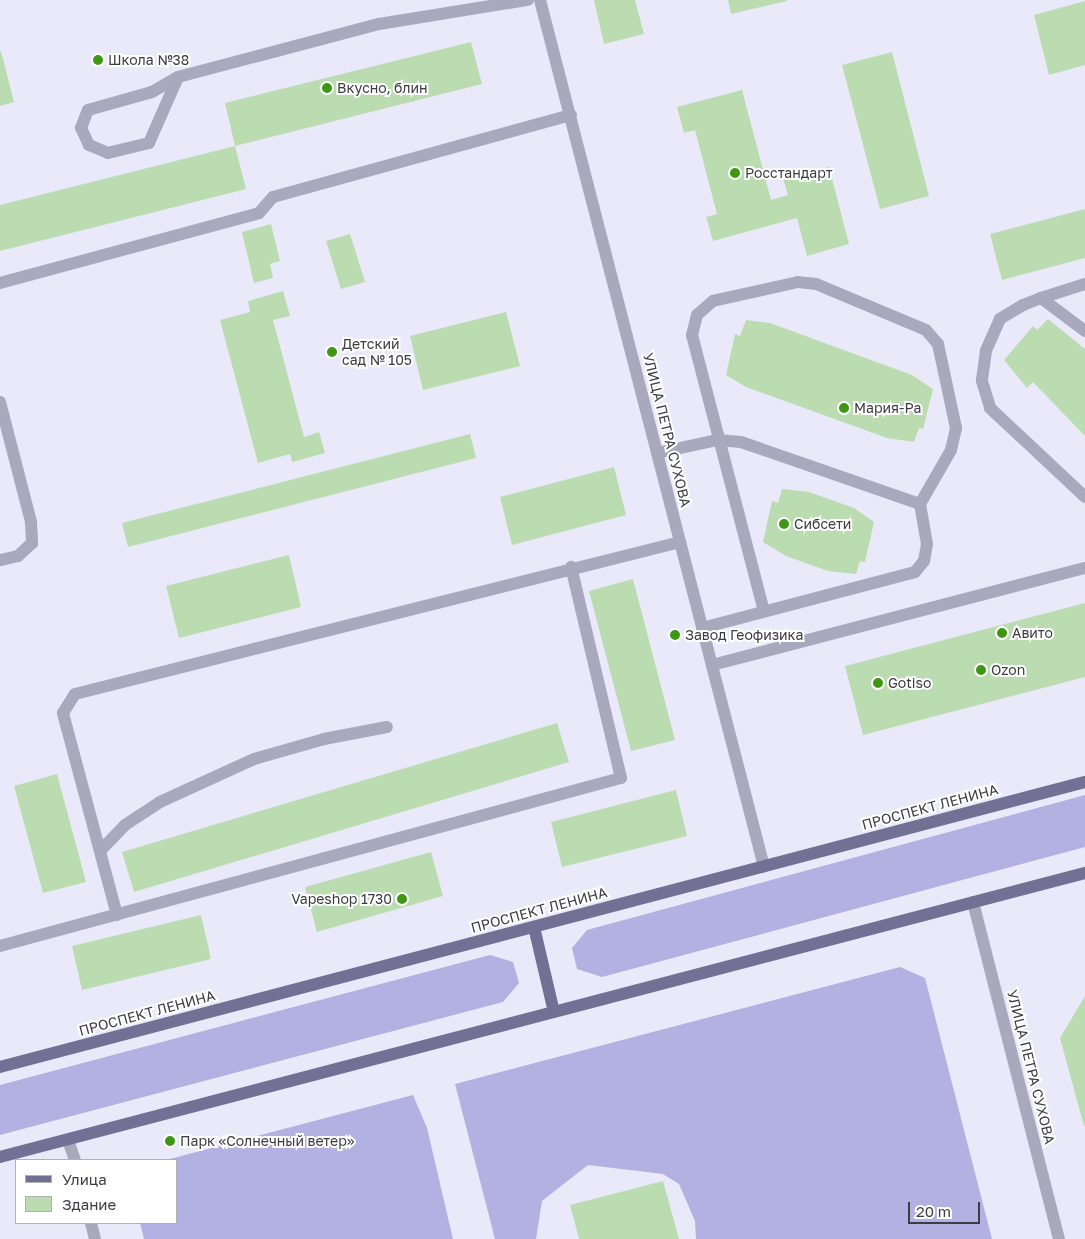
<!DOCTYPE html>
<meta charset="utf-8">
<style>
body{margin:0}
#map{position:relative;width:1085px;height:1239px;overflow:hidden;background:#eae9f9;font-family:"Golos Text",sans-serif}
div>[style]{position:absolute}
.forest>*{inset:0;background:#b3b1e1}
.building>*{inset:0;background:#bbdcb1}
.service>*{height:12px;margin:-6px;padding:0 6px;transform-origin:6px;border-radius:6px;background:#a9a8bd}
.minor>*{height:12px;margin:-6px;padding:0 6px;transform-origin:6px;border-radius:6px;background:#a9a8bd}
.tertiary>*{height:12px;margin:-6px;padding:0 6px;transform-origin:6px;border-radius:6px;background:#a9a8bd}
.primary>*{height:12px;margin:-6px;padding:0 6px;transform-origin:6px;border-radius:6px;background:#727095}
.dots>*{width:14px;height:14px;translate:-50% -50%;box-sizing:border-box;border:2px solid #fff;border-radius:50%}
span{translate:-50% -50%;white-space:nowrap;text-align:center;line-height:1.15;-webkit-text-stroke:4px #fff;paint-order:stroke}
.poi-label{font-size:14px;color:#3c3c42}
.left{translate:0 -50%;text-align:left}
.right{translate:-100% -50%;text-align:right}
.street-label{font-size:14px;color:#3c3c42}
.legend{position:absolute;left:15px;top:1159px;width:162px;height:65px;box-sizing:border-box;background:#fff;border:1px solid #b1b1b3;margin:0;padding:6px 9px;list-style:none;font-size:15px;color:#3c3c42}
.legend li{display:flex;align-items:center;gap:10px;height:25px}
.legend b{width:25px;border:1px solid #b1b1b3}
.scale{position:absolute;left:908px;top:1202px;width:72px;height:22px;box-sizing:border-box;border:2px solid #3c3c42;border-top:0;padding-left:6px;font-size:15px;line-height:18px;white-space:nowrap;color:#3c3c42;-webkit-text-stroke:4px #fff;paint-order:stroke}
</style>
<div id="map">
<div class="forest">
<div style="clip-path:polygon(1085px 795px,1085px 847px,602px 977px,577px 969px,572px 948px,587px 930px)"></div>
<div style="clip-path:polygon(490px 955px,513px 962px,519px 983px,503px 1002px,0 1135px,0 1085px)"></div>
<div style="clip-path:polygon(900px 967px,925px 978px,992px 1239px,696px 1239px,695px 1221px,679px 1184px,663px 1174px,588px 1165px,542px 1201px,536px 1239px,495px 1239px,455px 1084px)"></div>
<div style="clip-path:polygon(413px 1095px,427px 1128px,453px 1239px,144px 1239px,140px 1223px,176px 1223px,176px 1160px,166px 1160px)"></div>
</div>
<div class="building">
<div style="clip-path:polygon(594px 0,635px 0,644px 34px,604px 44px)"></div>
<div style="clip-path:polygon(728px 0,787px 0,787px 1px,731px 14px)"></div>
<div style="clip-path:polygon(1085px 1px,1085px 65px,1049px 75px,1034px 15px)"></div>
<div style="clip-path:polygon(471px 42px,482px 84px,235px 146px,225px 103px)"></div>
<div style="clip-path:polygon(1px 51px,14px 102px,0 106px,0 52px)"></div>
<div style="clip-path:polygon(892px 52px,929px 196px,880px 209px,842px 65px)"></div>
<div style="clip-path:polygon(742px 90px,771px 200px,788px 195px,783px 179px,829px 167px,849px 244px,807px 256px,797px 218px,713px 241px,706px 217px,717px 214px,695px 130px,684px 133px,677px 107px)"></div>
<div style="clip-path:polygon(235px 146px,246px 189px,0 251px,0 205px)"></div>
<div style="clip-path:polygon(1085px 209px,1085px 258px,1002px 280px,990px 234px)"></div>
<div style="clip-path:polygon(271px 224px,280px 261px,270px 264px,273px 278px,254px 283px,242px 232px)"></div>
<div style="clip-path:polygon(350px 234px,365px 282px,341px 289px,326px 241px)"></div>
<div style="clip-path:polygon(283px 291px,290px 316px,273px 320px,304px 437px,319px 432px,325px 453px,292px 462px,290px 454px,258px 463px,220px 320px,250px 312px,248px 301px)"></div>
<div style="clip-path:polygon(506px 312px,520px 366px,423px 390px,410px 336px)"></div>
<div style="clip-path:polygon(1048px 319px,1085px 349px,1085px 436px,1033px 382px,1027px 388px,1004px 360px,1033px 326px,1037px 330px)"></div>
<div style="clip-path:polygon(746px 320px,770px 323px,912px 375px,933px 389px,923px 429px,919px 428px,914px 442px,887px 438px,746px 387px,726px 375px,735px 334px,740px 336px)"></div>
<div style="clip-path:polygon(470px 434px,476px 458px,128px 547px,122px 523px)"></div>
<div style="clip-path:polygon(614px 467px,626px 515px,512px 545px,500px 497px)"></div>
<div style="clip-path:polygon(782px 489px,809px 492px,854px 508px,874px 522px,865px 562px,860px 561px,856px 574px,828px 571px,786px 556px,763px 542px,772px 501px,778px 503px)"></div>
<div style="clip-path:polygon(289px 555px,301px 607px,179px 638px,166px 586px)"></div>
<div style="clip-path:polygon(633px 579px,675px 740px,631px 751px,589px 591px)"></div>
<div style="clip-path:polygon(1085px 603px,1085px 677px,863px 735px,845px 666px)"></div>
<div style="clip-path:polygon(557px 723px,569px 762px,134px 892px,122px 852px)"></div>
<div style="clip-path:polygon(57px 774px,86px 882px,43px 893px,14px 786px)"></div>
<div style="clip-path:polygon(676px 790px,687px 836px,562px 867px,551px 822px)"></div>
<div style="clip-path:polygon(431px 852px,443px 896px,317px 932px,305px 887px)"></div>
<div style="clip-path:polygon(201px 915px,211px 959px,82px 990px,72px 946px)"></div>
<div style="clip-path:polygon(1085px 996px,1085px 1126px,1084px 1126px,1060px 1038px)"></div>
<div style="clip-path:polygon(663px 1181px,679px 1239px,579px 1239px,570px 1205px)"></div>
</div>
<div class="service">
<div style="left:178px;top:77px;width:72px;rotate:113.7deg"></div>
<div style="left:149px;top:143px;width:42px;rotate:166.3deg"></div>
<div style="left:108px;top:153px;width:21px;rotate:-157deg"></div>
<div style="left:89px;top:145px;width:19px;rotate:-115deg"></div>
<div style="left:81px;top:128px;width:19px;rotate:-69deg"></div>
<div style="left:88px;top:110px;width:66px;rotate:-15.7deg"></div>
<div style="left:152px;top:92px;width:30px;rotate:-30deg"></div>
<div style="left:178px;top:77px;width:208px;rotate:-14.8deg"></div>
<div style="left:379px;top:24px;width:151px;rotate:-9.2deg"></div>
<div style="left:0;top:283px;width:268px;rotate:-15.1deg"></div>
<div style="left:259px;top:213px;width:21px;rotate:-49deg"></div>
<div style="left:273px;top:197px;width:309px;rotate:-15.4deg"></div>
<div style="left:1041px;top:298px;width:46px;rotate:-17.7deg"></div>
<div style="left:1085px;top:331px;width:55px;rotate:-143.1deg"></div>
<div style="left:1041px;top:298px;width:19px;rotate:159deg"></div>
<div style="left:1023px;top:305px;width:27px;rotate:149deg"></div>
<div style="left:1000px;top:319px;width:35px;rotate:114deg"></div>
<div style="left:986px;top:351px;width:30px;rotate:98deg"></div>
<div style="left:982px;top:381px;width:28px;rotate:73deg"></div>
<div style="left:990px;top:408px;width:130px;rotate:43.1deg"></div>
<div style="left:0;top:402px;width:124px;rotate:75.5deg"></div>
<div style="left:31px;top:522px;width:21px;rotate:87deg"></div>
<div style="left:32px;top:543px;width:19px;rotate:137deg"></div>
<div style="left:18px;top:556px;width:18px;rotate:167deg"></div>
<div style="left:657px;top:453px;width:61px;rotate:-12.2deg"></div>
<div style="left:717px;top:440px;width:24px;rotate:5deg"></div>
<div style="left:741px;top:442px;width:189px;rotate:19.1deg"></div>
<div style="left:702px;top:628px;width:220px;rotate:-14.7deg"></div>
<div style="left:915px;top:572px;width:14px;rotate:-51deg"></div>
<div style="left:924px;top:561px;width:17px;rotate:-80deg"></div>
<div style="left:927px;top:544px;width:41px;rotate:-99.9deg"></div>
<div style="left:920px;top:504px;width:62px;rotate:-60.1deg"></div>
<div style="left:951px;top:450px;width:23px;rotate:-77deg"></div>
<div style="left:956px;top:428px;width:86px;rotate:-102.1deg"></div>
<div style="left:938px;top:344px;width:18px;rotate:-131deg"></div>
<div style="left:926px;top:330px;width:119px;rotate:-157.3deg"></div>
<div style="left:816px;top:284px;width:18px;rotate:-174deg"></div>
<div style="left:798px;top:282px;width:87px;rotate:167.4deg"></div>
<div style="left:713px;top:301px;width:21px;rotate:139deg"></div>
<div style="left:697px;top:315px;width:21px;rotate:104deg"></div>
<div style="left:692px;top:335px;width:285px;rotate:75.4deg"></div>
<div style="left:712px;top:665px;width:385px;rotate:-14.6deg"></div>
<div style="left:100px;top:851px;width:36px;rotate:-46deg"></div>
<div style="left:125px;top:825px;width:42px;rotate:-33.3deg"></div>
<div style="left:160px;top:802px;width:103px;rotate:-24.6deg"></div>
<div style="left:254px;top:759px;width:73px;rotate:-15.9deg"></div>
<div style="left:324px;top:739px;width:64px;rotate:-10.8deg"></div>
<div style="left:117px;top:915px;width:209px;rotate:-105deg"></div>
<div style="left:63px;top:713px;width:22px;rotate:-58deg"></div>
<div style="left:75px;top:694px;width:624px;rotate:-14.1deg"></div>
<div style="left:0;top:946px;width:643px;rotate:-15.14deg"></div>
<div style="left:621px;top:778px;width:217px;rotate:-103.3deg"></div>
<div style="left:68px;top:1140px;width:21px;rotate:71deg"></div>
<div style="left:91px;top:1223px;width:16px;rotate:76deg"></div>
</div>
<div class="minor">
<div style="left:973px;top:902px;width:348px;rotate:75.7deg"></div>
</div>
<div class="tertiary">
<div style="left:540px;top:0;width:895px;rotate:75.51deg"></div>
</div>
<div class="primary">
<div style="left:534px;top:927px;width:87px;rotate:76.8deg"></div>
<div style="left:0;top:1067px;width:1122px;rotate:-14.72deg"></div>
<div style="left:0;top:1157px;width:1122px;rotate:-14.67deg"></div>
</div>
<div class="dots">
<div style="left:98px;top:60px;background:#3e9712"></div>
<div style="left:327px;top:88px;background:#3e9712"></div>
<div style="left:735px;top:173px;background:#3e9712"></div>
<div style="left:332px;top:352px;background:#3e9712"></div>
<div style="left:844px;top:408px;background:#3e9712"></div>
<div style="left:784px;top:524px;background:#3e9712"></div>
<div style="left:1002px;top:633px;background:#3e9712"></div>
<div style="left:675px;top:635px;background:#3e9712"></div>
<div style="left:981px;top:670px;background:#3e9712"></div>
<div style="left:878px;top:683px;background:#3e9712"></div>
<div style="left:402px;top:899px;background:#3e9712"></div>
<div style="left:170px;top:1141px;background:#3e9712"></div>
</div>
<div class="poi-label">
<span class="left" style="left:108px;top:60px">Школа №38</span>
<span class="left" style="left:337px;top:88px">Вкусно, блин</span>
<span class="left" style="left:745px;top:173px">Росстандарт</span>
<span class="left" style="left:342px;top:352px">Детский<br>сад № 105</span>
<span class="left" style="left:854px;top:408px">Мария-Ра</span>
<span class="left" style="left:794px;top:524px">Сибсети</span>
<span class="left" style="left:1012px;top:633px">Авито</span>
<span class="left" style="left:685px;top:635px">Завод Геофизика</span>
<span class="left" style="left:991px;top:670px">Ozon</span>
<span class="left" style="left:888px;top:683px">Gotiso</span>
<span class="right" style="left:392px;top:899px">Vapeshop 1730</span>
<span class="left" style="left:180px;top:1141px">Парк «Солнечный ветер»</span>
</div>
<div class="street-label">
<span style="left:667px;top:430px;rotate:76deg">УЛИЦА ПЕТРА СУХОВА</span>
<span style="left:930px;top:807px;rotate:-15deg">ПРОСПЕКТ ЛЕНИНА</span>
<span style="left:539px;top:910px;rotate:-15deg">ПРОСПЕКТ ЛЕНИНА</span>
<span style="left:147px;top:1013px;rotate:-15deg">ПРОСПЕКТ ЛЕНИНА</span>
<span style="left:1031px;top:1067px;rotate:76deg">УЛИЦА ПЕТРА СУХОВА</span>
</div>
<ul class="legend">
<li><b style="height:6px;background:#727095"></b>Улица</li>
<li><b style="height:14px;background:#bbdcb1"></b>Здание</li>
</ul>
<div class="scale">20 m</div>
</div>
